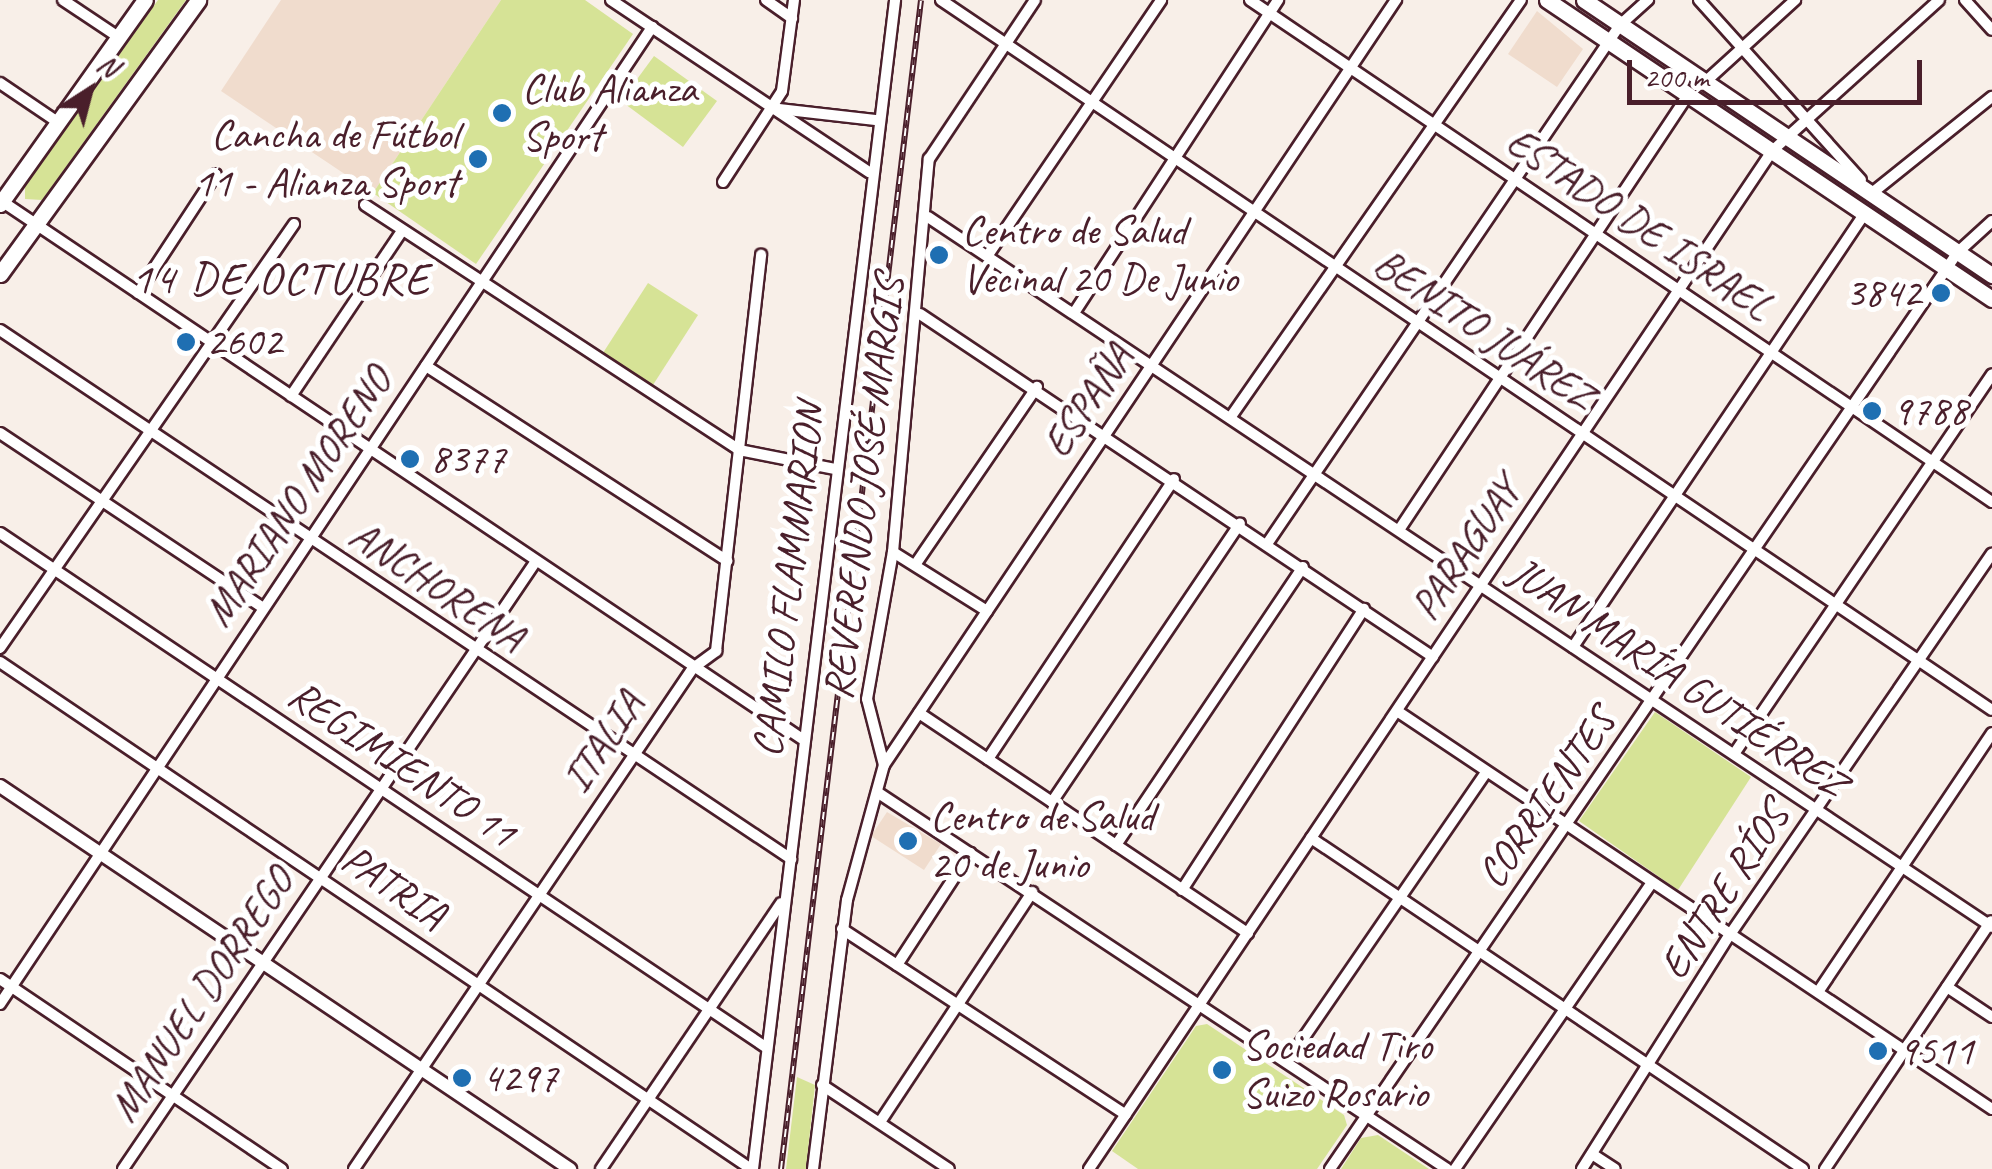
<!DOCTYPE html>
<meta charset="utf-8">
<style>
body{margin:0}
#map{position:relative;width:1992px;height:1169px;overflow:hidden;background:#f8efe8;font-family:Caveat,sans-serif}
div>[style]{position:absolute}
.built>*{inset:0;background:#f0dccd}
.green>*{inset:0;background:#d6e396}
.roads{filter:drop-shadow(2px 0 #4a1f2b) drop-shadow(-2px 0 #4a1f2b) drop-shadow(0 2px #4a1f2b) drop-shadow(0 -2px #4a1f2b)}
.minor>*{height:10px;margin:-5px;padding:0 5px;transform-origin:5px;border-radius:5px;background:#fff}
.tertiary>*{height:12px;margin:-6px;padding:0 6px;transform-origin:6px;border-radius:6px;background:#fff}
.primary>*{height:15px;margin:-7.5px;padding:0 7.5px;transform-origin:7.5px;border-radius:7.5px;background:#fff}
.rail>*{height:6px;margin-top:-3px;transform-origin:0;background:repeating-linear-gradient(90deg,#fff 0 8px,#4a1f2b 0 16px);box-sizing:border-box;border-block:2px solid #4a1f2b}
.dots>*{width:28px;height:28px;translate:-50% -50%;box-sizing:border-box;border:5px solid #fff;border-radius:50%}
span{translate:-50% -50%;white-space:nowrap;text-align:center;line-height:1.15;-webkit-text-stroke:10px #fff;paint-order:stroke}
.poi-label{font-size:42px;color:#4a1f2b}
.left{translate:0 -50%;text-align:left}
.right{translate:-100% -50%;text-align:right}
.street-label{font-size:42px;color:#4a1f2b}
.neighbourhood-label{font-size:45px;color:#4a1f2b;letter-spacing:2.5px}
.north{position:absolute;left:40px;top:40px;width:100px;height:100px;-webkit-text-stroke:8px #fff;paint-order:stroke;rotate:36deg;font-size:28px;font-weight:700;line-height:40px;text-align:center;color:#4a1f2b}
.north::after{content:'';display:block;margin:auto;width:35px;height:45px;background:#4a1f2b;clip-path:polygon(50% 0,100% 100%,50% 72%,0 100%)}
.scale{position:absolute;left:1627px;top:60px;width:295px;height:45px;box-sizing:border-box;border:5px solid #4a1f2b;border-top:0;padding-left:12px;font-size:30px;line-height:35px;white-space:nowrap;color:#4a1f2b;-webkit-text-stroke:8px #fff;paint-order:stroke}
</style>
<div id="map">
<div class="built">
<div style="clip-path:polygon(281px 0,501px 0,373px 193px,221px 91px)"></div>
<div style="clip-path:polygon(1537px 11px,1583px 49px,1557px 87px,1508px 54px)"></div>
<div style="clip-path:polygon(887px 812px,941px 844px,924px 870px,871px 836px)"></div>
</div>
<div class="green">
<div style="clip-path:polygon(158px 0,186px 0,42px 200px,25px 199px,25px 187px)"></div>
<div style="clip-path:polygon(501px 0,585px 0,633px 34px,476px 264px,373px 193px)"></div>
<div style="clip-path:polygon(654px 56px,717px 101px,683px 147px,621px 101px)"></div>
<div style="clip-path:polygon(648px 283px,698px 315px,651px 388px,601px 356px)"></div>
<div style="clip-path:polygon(1655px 712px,1751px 777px,1678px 890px,1579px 821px)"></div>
<div style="clip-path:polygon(1207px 1024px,1344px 1115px,1347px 1125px,1317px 1169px,1138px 1169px,1112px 1151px,1196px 1026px)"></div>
<div style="clip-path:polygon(797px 1077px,815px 1085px,806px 1169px,786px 1169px)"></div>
<div style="clip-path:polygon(1378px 1135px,1429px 1169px,1341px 1169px,1361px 1138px)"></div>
</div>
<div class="roads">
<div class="minor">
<div style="left:63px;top:0;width:69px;rotate:33.7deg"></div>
<div style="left:611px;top:0;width:310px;rotate:33.7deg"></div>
<div style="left:766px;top:0;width:32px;rotate:35deg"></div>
<div style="left:941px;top:0;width:1268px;rotate:34.04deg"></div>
<div style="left:1250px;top:0;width:896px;rotate:34.08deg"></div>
<div style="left:1699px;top:0;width:242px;rotate:48deg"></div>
<div style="left:1965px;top:0;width:40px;rotate:48deg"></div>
<div style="left:1705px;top:82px;width:122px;rotate:-42.3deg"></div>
<div style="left:0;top:83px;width:71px;rotate:34.1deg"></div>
<div style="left:779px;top:109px;width:97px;rotate:6.5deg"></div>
<div style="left:723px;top:182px;width:108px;rotate:-57deg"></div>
<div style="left:782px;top:91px;width:92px;rotate:-82.5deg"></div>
<div style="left:1872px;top:193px;width:154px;rotate:-38.7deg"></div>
<div style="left:0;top:200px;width:965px;rotate:33.89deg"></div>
<div style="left:365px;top:205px;width:447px;rotate:33.2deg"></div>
<div style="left:739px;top:450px;width:98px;rotate:11.2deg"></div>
<div style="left:928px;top:217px;width:1279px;rotate:33.71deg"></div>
<div style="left:988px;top:255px;width:308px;rotate:-55.8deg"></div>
<div style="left:138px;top:293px;width:142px;rotate:-56.8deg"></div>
<div style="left:1074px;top:313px;width:374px;rotate:-56.9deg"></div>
<div style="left:920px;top:314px;width:617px;rotate:33.77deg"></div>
<div style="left:0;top:330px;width:952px;rotate:33.77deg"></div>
<div style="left:426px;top:366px;width:359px;rotate:32.9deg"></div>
<div style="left:291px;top:396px;width:199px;rotate:-56.1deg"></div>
<div style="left:1230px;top:418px;width:509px;rotate:-55.16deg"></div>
<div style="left:0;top:433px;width:315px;rotate:33.6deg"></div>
<div style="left:1399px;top:530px;width:522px;rotate:-56.4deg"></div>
<div style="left:0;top:533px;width:924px;rotate:33.88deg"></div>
<div style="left:1269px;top:541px;width:624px;rotate:-55.78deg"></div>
<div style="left:1620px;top:25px;width:38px;rotate:-42deg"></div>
<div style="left:893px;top:552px;width:111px;rotate:32.1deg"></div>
<div style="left:915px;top:565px;width:216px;rotate:-55.6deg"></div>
<div style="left:1573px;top:647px;width:523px;rotate:-56.07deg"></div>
<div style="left:0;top:648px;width:516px;rotate:-55.26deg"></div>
<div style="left:0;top:662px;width:906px;rotate:34.02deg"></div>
<div style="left:1397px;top:711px;width:716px;rotate:33.78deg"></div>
<div style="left:919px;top:713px;width:396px;rotate:33.8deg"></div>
<div style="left:1734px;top:754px;width:459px;rotate:-55.8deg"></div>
<div style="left:988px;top:759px;width:336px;rotate:-56.4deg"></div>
<div style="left:884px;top:765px;width:68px;rotate:-104.4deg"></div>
<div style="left:867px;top:699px;width:149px;rotate:-80deg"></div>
<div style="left:893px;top:552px;width:395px;rotate:-84.8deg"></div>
<div style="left:929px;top:159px;width:191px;rotate:-56.3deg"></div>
<div style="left:877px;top:792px;width:683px;rotate:33.48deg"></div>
<div style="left:1052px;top:802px;width:336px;rotate:-56deg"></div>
<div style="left:1311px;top:838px;width:593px;rotate:33.93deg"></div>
<div style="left:1116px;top:845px;width:335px;rotate:-56.1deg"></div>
<div style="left:1182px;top:890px;width:335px;rotate:-57.1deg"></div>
<div style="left:842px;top:929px;width:339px;rotate:33.2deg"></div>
<div style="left:897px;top:965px;width:134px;rotate:-56.9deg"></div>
<div style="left:0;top:979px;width:340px;rotate:34deg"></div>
<div style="left:1947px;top:987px;width:54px;rotate:33.7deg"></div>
<div style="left:1818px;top:992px;width:312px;rotate:-56.1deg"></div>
<div style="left:0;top:1004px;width:1175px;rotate:-56.28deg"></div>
<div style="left:1287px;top:1062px;width:352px;rotate:-55.5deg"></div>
<div style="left:822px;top:1085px;width:152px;rotate:33.5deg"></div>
<div style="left:880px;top:1122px;width:276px;rotate:-56.5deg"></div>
<div style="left:1592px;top:1154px;width:27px;rotate:33deg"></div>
<div style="left:123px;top:1169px;width:735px;rotate:-55.81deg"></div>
<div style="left:354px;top:1169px;width:605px;rotate:-55.92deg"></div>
<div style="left:693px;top:668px;width:29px;rotate:-36deg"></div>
<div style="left:716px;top:651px;width:399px;rotate:-83.5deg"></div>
<div style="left:601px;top:1169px;width:321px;rotate:-55.9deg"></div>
<div style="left:753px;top:1169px;width:1178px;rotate:-83.07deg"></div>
<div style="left:813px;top:1169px;width:271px;rotate:-82.8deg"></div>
<div style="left:847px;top:900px;width:140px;rotate:-74.7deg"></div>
<div style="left:884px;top:765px;width:921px;rotate:-56.21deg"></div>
<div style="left:1089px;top:1169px;width:1226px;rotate:-56.14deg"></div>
<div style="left:1772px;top:151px;width:225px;rotate:-42.1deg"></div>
<div style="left:1330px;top:1169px;width:1111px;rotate:-55.6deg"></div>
<div style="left:1958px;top:252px;width:46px;rotate:-42.4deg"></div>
<div style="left:1455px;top:1169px;width:346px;rotate:-55.5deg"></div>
<div style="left:1582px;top:1169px;width:275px;rotate:-57.8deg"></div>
<div style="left:1729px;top:936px;width:464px;rotate:-55.5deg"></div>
<div style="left:1825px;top:1169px;width:298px;rotate:-56.2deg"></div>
</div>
<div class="tertiary">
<div style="left:0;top:786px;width:687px;rotate:33.9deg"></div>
</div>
<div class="primary">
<div style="left:1547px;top:0;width:536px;rotate:33.9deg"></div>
<div style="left:1584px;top:0;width:492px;rotate:34deg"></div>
<div style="left:0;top:204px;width:250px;rotate:-54.6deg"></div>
<div style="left:0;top:274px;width:338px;rotate:-54.1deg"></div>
</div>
</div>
<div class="rail">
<div style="left:781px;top:1169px;width:1177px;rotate:-83.17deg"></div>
</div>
<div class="dots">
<div style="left:502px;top:113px;background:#1f6fb2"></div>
<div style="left:478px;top:159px;background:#1f6fb2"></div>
<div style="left:939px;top:255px;background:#1f6fb2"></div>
<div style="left:1941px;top:293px;background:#1f6fb2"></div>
<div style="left:186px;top:342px;background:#1f6fb2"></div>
<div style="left:1872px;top:411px;background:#1f6fb2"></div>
<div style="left:410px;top:459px;background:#1f6fb2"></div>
<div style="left:908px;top:841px;background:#1f6fb2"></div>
<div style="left:1878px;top:1051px;background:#1f6fb2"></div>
<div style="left:1222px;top:1070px;background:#1f6fb2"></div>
<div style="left:462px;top:1078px;background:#1f6fb2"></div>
</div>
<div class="poi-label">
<span class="left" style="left:522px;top:113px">Club Alianza<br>Sport</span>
<span class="right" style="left:458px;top:159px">Cancha de Fútbol<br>11 - Alianza Sport</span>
<span class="left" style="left:962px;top:255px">Centro de Salud<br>Vecinal 20 De Junio</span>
<span class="right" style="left:1921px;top:293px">3842</span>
<span class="left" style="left:206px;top:342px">2602</span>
<span class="left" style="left:1892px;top:411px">9788</span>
<span class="left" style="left:430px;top:459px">8377</span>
<span class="left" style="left:930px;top:841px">Centro de Salud<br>20 de Junio</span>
<span class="left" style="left:1242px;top:1070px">Sociedad Tiro<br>Suizo Rosario</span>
<span class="left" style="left:1898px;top:1051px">9511</span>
<span class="left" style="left:482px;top:1078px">4297</span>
</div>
<div class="street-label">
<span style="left:1639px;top:224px;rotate:34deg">ESTADO DE ISRAEL</span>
<span style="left:1484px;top:330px;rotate:34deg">BENITO JUÁREZ</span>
<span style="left:1088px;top:401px;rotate:-56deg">ESPAÑA</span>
<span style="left:864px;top:488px;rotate:-83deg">REVERENDO JOSÉ MARGIS</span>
<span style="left:298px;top:497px;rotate:-56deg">MARIANO MORENO</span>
<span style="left:1466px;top:549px;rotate:-56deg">PARAGUAY</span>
<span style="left:789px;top:580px;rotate:-83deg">CAMILO FLAMMARION</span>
<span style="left:437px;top:586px;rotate:34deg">ANCHORENA</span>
<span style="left:1678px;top:678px;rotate:34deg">JUAN MARÍA GUTIÉRREZ</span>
<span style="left:603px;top:742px;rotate:-56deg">ITALIA</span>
<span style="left:402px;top:764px;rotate:34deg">REGIMIENTO 11</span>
<span style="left:1547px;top:798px;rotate:-55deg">CORRIENTES</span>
<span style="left:394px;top:887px;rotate:34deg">PATRIA</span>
<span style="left:1724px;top:891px;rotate:-57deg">ENTRE RÍOS</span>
<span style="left:202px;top:995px;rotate:-56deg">MANUEL DORREGO</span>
</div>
<div class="neighbourhood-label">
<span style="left:281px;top:279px">14 DE OCTUBRE</span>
</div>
<div class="north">N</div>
<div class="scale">200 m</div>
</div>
